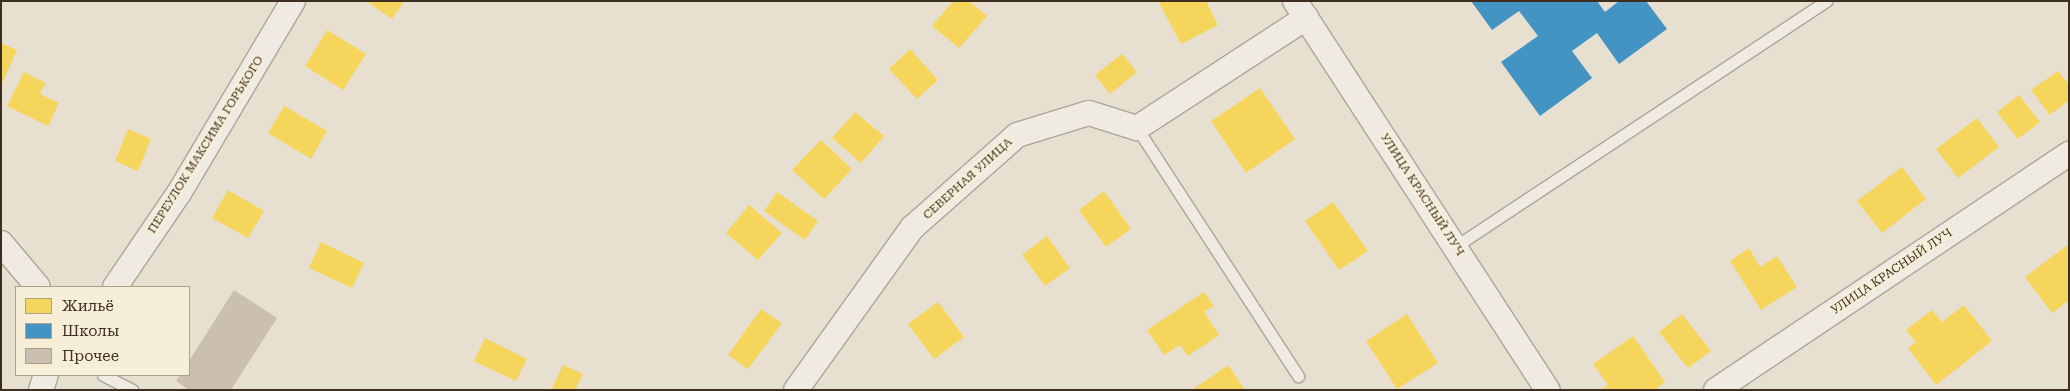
<!DOCTYPE html>
<meta charset="utf-8">
<style>
body{margin:0}
#map{position:relative;width:2070px;height:391px;overflow:hidden;background:#e7e0d1;font-family:"Roboto Serif",serif}
div>[style]{position:absolute}
.homes>*{inset:0;background:#f6d55c}
.schools>*{inset:0;background:#4393c3}
.building>*{inset:0;background:#cbbfb2}
.roads{filter:drop-shadow(1px 0 #ada599) drop-shadow(-1px 0 #ada599) drop-shadow(0 1px #ada599) drop-shadow(0 -1px #ada599)}
.lane>*{height:11px;margin:-5.5px;padding:0 5.5px;transform-origin:5.5px;border-radius:5.5px;background:#efebe3}
.street>*{height:24px;margin:-12px;padding:0 12px;transform-origin:12px;border-radius:12px;background:#efebe3}
span{translate:-50% -50%;white-space:nowrap;text-align:center;line-height:1.15;-webkit-text-stroke:5px #f7eed8;paint-order:stroke}
.street-label{font-size:12px;color:#3d2e20}
.frame{position:absolute;inset:0;border:2px solid #3d2e20;pointer-events:none}
.legend{position:absolute;left:15px;top:286px;width:175px;height:90px;box-sizing:border-box;background:#f7eed8;border:1px solid #ada18e;margin:0;padding:6px 9px;list-style:none;font-size:15px;color:#3d2e20}
.legend li{display:flex;align-items:center;gap:10px;height:25px}
.legend b{width:25px;border:1px solid #ada18e}
</style>
<div id="map">
<div class="homes">
<div style="clip-path:polygon(366px 1px,404px 1px,392px 19px)"></div>
<div style="clip-path:polygon(953px 1px,969px 1px,987px 16px,959px 48px,932px 26px)"></div>
<div style="clip-path:polygon(1158px 1px,1206px 1px,1218px 25px,1181px 44px)"></div>
<div style="clip-path:polygon(327px 30px,366px 54px,343px 90px,305px 66px)"></div>
<div style="clip-path:polygon(1px 43px,17px 50px,1px 86px)"></div>
<div style="clip-path:polygon(910px 49px,938px 80px,917px 99px,889px 69px)"></div>
<div style="clip-path:polygon(1122px 54px,1137px 72px,1110px 94px,1095px 75px)"></div>
<div style="clip-path:polygon(2058px 71px,2069px 85px,2069px 100px,2050px 115px,2031px 90px)"></div>
<div style="clip-path:polygon(24px 72px,46px 83px,40px 94px,59px 103px,48px 126px,7px 106px)"></div>
<div style="clip-path:polygon(1260px 88px,1295px 139px,1246px 173px,1211px 121px)"></div>
<div style="clip-path:polygon(2019px 95px,2040px 122px,2018px 139px,1997px 112px)"></div>
<div style="clip-path:polygon(284px 106px,327px 131px,311px 159px,268px 133px)"></div>
<div style="clip-path:polygon(855px 112px,884px 136px,861px 163px,832px 138px)"></div>
<div style="clip-path:polygon(1977px 118px,1999px 147px,1958px 178px,1936px 149px)"></div>
<div style="clip-path:polygon(128px 129px,151px 139px,138px 171px,115px 161px)"></div>
<div style="clip-path:polygon(821px 140px,852px 169px,824px 199px,792px 170px)"></div>
<div style="clip-path:polygon(1902px 167px,1926px 199px,1882px 233px,1857px 201px)"></div>
<div style="clip-path:polygon(228px 190px,264px 211px,248px 238px,212px 218px)"></div>
<div style="clip-path:polygon(1104px 191px,1131px 229px,1106px 247px,1079px 210px)"></div>
<div style="clip-path:polygon(777px 192px,818px 221px,805px 240px,764px 211px)"></div>
<div style="clip-path:polygon(1333px 202px,1368px 251px,1339px 270px,1305px 221px)"></div>
<div style="clip-path:polygon(749px 205px,782px 233px,758px 260px,726px 233px)"></div>
<div style="clip-path:polygon(1047px 236px,1070px 268px,1045px 286px,1022px 255px)"></div>
<div style="clip-path:polygon(321px 242px,364px 263px,352px 288px,309px 268px)"></div>
<div style="clip-path:polygon(2069px 244px,2069px 300px,2052px 313px,2025px 277px)"></div>
<div style="clip-path:polygon(1749px 248px,1760px 267px,1777px 256px,1797px 287px,1761px 310px,1730px 261px)"></div>
<div style="clip-path:polygon(1204px 292px,1214px 306px,1204px 312px,1219px 335px,1188px 356px,1180px 345px,1164px 355px,1147px 330px)"></div>
<div style="clip-path:polygon(938px 302px,964px 337px,934px 359px,908px 324px)"></div>
<div style="clip-path:polygon(1964px 305px,1992px 341px,1936px 385px,1908px 348px,1916px 342px,1906px 330px,1932px 310px,1942px 322px)"></div>
<div style="clip-path:polygon(761px 309px,782px 323px,748px 369px,728px 355px)"></div>
<div style="clip-path:polygon(1407px 314px,1438px 363px,1397px 389px,1366px 341px)"></div>
<div style="clip-path:polygon(1682px 314px,1711px 351px,1688px 368px,1659px 332px)"></div>
<div style="clip-path:polygon(1633px 336px,1665px 382px,1655px 390px,1601px 390px,1608px 385px,1593px 364px)"></div>
<div style="clip-path:polygon(485px 338px,527px 359px,516px 381px,474px 361px)"></div>
<div style="clip-path:polygon(563px 365px,583px 374px,575px 390px,551px 390px)"></div>
<div style="clip-path:polygon(1228px 365px,1245px 390px,1192px 390px)"></div>
</div>
<div class="schools">
<div style="clip-path:polygon(1471px 1px,1597px 1px,1605px 12px,1619px 1px,1646px 1px,1667px 29px,1619px 64px,1597px 33px,1572px 51px,1592px 78px,1540px 116px,1501px 62px,1538px 36px,1519px 11px,1492px 30px)"></div>
</div>
<div class="building">
<div style="clip-path:polygon(234px 290px,277px 318px,231px 390px,189px 390px,176px 381px,180px 375px,189px 375px,189px 361px)"></div>
</div>
<div class="roads">
<div class="lane">
<div style="left:1137px;top:128px;width:296px;rotate:57deg"></div>
<div style="left:1456px;top:246px;width:444px;rotate:-33.5deg"></div>
<div style="left:103px;top:375px;width:33px;rotate:27deg"></div>
</div>
<div class="street">
<div style="left:1295px;top:1px;width:464px;rotate:57deg"></div>
<div style="left:1px;top:243px;width:57px;rotate:49.9deg"></div>
<div style="left:115px;top:287px;width:114px;rotate:-55.8deg"></div>
<div style="left:179px;top:193px;width:223px;rotate:-59.3deg"></div>
<div style="left:41px;top:390px;width:16px;rotate:-72deg"></div>
<div style="left:796px;top:390px;width:199px;rotate:-54.4deg"></div>
<div style="left:912px;top:228px;width:140px;rotate:-41.5deg"></div>
<div style="left:1017px;top:135px;width:75px;rotate:-17deg"></div>
<div style="left:1089px;top:113px;width:50px;rotate:17.4deg"></div>
<div style="left:1137px;top:128px;width:202px;rotate:-33.1deg"></div>
<div style="left:1716px;top:390px;width:425px;rotate:-33.8deg"></div>
</div>
</div>
<div class="street-label">
<span style="left:206px;top:145px;rotate:-58deg">ПЕРЕУЛОК МАКСИМА ГОРЬКОГО</span>
<span style="left:968px;top:179px;rotate:-42deg">СЕВЕРНАЯ УЛИЦА</span>
<span style="left:1422px;top:195px;rotate:57deg">УЛИЦА КРАСНЫЙ ЛУЧ</span>
<span style="left:1892px;top:272px;rotate:-34deg">УЛИЦА КРАСНЫЙ ЛУЧ</span>
</div>
<div class="frame"></div>
<ul class="legend">
<li><b style="height:14px;background:#f6d55c"></b>Жильё</li>
<li><b style="height:14px;background:#4393c3"></b>Школы</li>
<li><b style="height:14px;background:#cbbfb2"></b>Прочее</li>
</ul>
</div>
